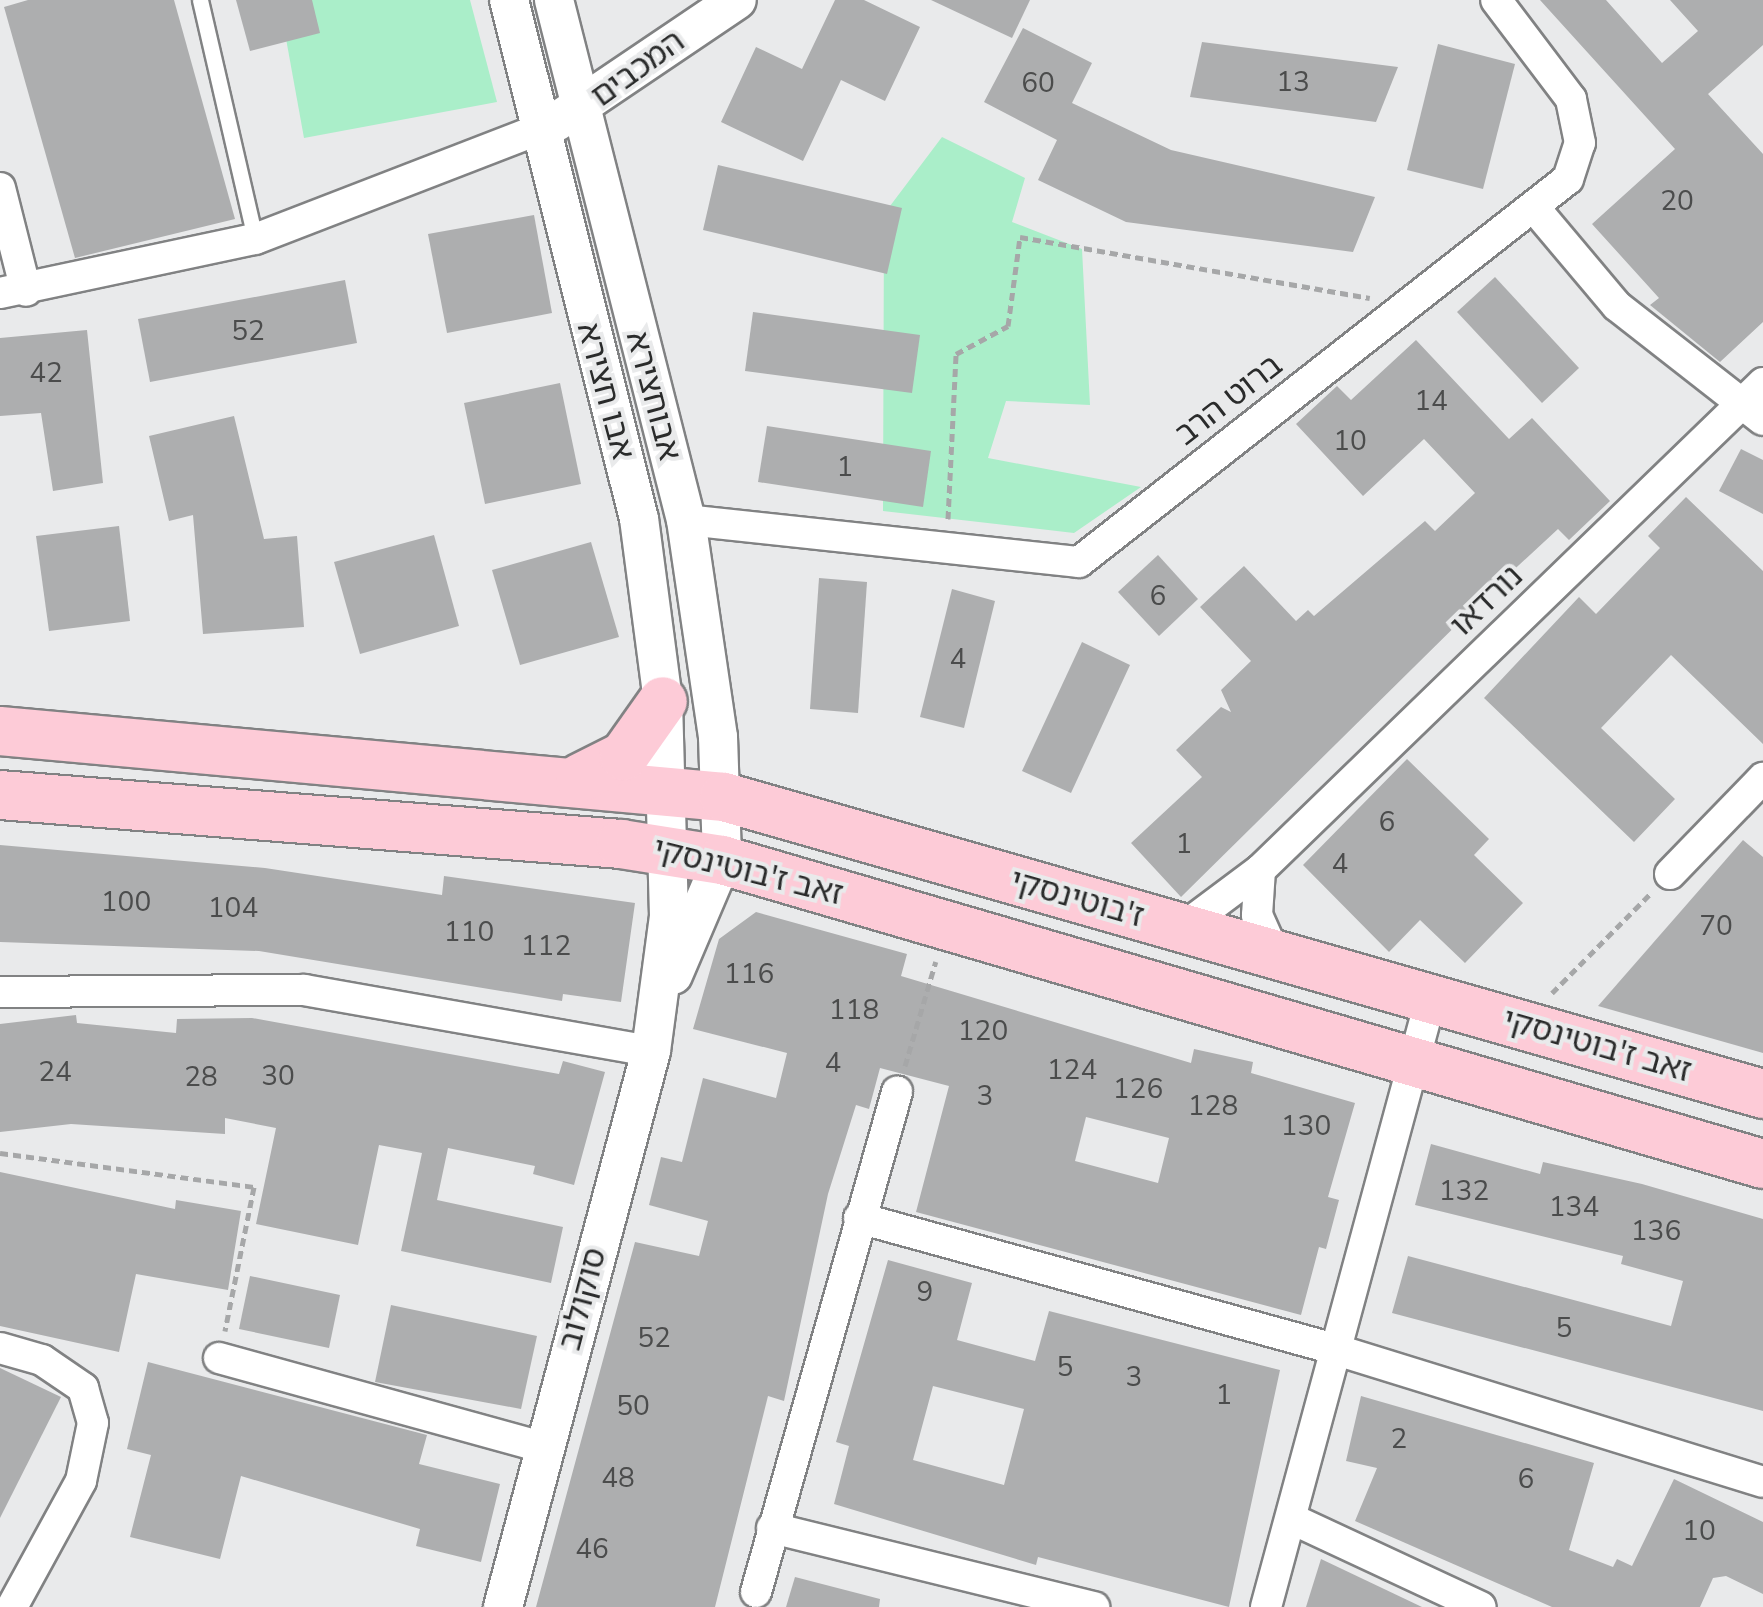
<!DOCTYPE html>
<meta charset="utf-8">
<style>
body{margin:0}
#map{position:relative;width:1763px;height:1607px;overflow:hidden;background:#e9eaeb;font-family:"Nunito Sans","Noto Sans Hebrew",sans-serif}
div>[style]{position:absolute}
.green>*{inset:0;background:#aaeec9}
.building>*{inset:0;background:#adaeaf}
.path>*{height:5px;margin-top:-2.5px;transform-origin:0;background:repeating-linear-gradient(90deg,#a6a7a8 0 8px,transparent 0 13px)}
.roads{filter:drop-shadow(2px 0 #818283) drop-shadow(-2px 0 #818283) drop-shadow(0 2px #818283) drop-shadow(0 -2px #818283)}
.service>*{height:15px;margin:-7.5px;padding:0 7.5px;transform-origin:7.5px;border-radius:7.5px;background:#fff}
.minor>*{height:30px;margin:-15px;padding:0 15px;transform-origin:15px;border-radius:15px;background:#fff}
.tertiary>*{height:38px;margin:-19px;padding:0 19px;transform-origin:19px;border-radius:19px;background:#fff}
.primary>*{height:48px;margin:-24px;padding:0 24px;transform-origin:24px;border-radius:24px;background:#fdcbd7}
span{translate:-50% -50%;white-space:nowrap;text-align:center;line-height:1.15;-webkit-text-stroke:8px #e9eaeb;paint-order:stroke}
.number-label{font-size:28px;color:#4b4c4c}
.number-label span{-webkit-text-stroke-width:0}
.street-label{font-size:32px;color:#2a2b2b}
</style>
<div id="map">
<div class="green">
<div style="clip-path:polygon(279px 0,470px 0,497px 102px,304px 138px)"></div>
<div style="clip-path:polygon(942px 137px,1025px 178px,1012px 222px,1082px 249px,1090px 405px,1006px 401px,988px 458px,1141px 487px,1074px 533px,883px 511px,884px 214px)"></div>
</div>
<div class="building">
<div style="clip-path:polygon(28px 0,174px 0,235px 219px,75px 258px,4px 7px)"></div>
<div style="clip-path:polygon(236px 0,312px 0,320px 33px,250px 51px)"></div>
<div style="clip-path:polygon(835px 0,864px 0,920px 27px,885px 101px,841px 80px,803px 161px,721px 122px,756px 47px,802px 69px)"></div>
<div style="clip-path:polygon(931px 0,1030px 0,1012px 38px)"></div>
<div style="clip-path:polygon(1540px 0,1606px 0,1662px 63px,1698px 31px,1670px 0,1763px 0,1763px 45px,1708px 94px,1763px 154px,1763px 322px,1720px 362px,1650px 305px,1659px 298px,1592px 224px,1675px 149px)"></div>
<div style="clip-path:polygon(1023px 28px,1092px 63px,1072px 103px,1171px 150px,1375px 197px,1353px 252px,1126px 222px,1038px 180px,1057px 140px,984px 102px)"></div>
<div style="clip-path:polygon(1202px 42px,1398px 67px,1376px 122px,1190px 97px)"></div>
<div style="clip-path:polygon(1438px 44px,1515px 64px,1483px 189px,1407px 170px)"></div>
<div style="clip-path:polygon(718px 165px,902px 208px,887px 274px,703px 230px)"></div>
<div style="clip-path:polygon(534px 215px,552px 313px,447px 333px,428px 234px)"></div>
<div style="clip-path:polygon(1495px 277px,1579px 368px,1542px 403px,1457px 312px)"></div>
<div style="clip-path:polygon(345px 280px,357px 343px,150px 382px,138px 319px)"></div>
<div style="clip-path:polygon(753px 312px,920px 335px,912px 393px,745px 371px)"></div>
<div style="clip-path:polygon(87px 330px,103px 483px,53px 491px,41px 413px,0 416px,0 338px)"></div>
<div style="clip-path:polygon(1416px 340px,1509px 439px,1532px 418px,1610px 501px,1569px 540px,1558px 529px,1491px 591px,1181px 897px,1131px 843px,1202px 777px,1176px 750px,1221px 707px,1231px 712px,1221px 690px,1251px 661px,1200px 607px,1244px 566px,1296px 621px,1308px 610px,1314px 616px,1425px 521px,1435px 531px,1475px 493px,1424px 439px,1363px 496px,1296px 424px,1337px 386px,1351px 400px)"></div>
<div style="clip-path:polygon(560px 383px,581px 484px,485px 504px,464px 403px)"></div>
<div style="clip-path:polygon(234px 416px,264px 539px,297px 536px,304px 627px,203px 634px,193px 515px,169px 521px,149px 436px)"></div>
<div style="clip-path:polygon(767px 426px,931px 451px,923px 507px,758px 482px)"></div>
<div style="clip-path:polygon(1741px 449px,1763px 460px,1763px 514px,1719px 491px)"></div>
<div style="clip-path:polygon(1686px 497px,1763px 571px,1763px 744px,1671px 655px,1601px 728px,1675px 799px,1634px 842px,1484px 698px,1579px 597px,1596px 614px,1660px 548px,1648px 536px)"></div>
<div style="clip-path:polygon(119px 526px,130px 621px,49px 631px,36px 536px)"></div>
<div style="clip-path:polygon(434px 535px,459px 626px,360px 654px,334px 562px)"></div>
<div style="clip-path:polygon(591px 542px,619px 637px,520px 665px,492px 570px)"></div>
<div style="clip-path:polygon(1158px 555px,1198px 599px,1159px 636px,1118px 592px)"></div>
<div style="clip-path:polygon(819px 578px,867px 582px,858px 713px,810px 709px)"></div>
<div style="clip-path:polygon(952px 589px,995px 601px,964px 728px,920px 717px)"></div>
<div style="clip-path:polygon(1082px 642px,1130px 665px,1071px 793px,1022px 771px)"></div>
<div style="clip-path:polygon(1407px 759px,1489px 839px,1474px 855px,1523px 903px,1465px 963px,1420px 920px,1389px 952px,1303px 865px)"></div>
<div style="clip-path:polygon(1743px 840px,1763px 857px,1763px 1053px,1598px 1006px)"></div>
<div style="clip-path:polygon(0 845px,265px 868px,442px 895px,444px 876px,635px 903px,621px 1002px,563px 994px,562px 1001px,259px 951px,0 942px)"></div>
<div style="clip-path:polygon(evenodd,756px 912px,907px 954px,901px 976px,1191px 1063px,1194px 1049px,1253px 1062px,1251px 1073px,1355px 1103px,1328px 1197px,1339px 1200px,1326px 1249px,1319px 1247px,1301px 1315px,916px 1212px,949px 1086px,880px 1068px,869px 1109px,856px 1105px,828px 1194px,784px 1401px,768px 1396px,715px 1607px,536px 1607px,635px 1242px,699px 1256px,708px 1221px,649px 1205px,661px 1157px,682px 1162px,703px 1078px,776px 1098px,787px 1053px,693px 1029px,719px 939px,756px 912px,1086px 1117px,1169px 1138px,1158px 1183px,1075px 1161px,1086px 1117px)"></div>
<div style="clip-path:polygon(76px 1015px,77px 1023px,176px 1033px,177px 1019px,252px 1018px,559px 1074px,563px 1061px,605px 1072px,574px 1185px,533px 1174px,535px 1166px,448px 1148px,437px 1200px,563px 1227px,551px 1283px,401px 1251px,422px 1153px,379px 1145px,358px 1245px,256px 1224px,276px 1128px,225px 1118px,225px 1134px,71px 1124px,0 1132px,0 1024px)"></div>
<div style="clip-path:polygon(1431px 1144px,1540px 1174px,1543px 1162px,1642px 1184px,1763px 1219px,1763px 1411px,1392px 1313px,1408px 1256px,1671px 1326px,1683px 1281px,1621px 1264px,1623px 1256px,1415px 1205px)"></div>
<div style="clip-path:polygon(0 1172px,175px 1209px,176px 1200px,241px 1211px,228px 1290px,136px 1274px,119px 1352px,0 1326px)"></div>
<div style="clip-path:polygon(evenodd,888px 1260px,972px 1283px,957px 1340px,1035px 1361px,1049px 1311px,1280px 1370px,1229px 1607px,1038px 1557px,1036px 1565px,834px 1504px,849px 1446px,836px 1442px,888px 1260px,933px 1386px,1024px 1409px,1004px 1485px,913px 1460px,933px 1386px)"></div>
<div style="clip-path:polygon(250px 1276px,340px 1295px,329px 1348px,239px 1329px)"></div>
<div style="clip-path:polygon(391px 1305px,537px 1336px,521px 1409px,375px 1382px)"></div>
<div style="clip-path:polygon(148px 1362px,427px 1435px,419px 1464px,500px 1484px,481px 1562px,416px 1546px,420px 1529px,241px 1476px,220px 1559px,130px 1537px,151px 1455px,127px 1449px)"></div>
<div style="clip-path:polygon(0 1368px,61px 1397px,0 1518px)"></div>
<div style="clip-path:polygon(1361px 1396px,1594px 1463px,1569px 1550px,1613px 1567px,1617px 1559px,1632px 1566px,1674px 1479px,1763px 1522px,1763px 1594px,1726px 1576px,1713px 1578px,1700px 1607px,1552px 1607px,1355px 1521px,1377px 1468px,1346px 1461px)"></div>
<div style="clip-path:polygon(1321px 1559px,1422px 1607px,1306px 1607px)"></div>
<div style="clip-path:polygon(795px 1577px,880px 1599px,879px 1607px,786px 1607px)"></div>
</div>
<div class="path">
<div style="left:948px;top:519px;width:165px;rotate:-87.2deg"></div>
<div style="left:956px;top:354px;width:59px;rotate:-28.3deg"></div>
<div style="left:1008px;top:326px;width:90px;rotate:-82.3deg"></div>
<div style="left:1020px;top:237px;width:355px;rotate:9.9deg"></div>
<div style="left:1552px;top:993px;width:139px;rotate:-45.3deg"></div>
<div style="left:905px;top:1066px;width:109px;rotate:-73.6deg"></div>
<div style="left:0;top:1153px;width:256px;rotate:7.6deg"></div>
<div style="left:254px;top:1187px;width:147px;rotate:101.4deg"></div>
</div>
<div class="roads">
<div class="service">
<div style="left:200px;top:0;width:245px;rotate:77deg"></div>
</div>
<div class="minor">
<div style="left:0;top:188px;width:106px;rotate:75.8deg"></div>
<div style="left:1537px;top:211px;width:124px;rotate:49.9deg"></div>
<div style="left:1617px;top:306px;width:185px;rotate:38deg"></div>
<div style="left:0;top:293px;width:261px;rotate:-12deg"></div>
<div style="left:255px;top:239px;width:300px;rotate:-21.1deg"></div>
<div style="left:686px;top:520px;width:395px;rotate:6.1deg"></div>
<div style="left:1079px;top:562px;width:621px;rotate:-38.07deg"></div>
<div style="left:1568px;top:179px;width:38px;rotate:-72deg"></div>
<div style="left:1580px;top:143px;width:45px;rotate:-101.6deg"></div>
<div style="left:1571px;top:99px;width:124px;rotate:-127.1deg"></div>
<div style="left:1260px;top:870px;width:45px;rotate:93.8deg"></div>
<div style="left:1257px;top:915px;width:44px;rotate:65.8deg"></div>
<div style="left:1670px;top:874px;width:134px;rotate:-45.9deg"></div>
<div style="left:1181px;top:929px;width:99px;rotate:-36.8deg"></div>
<div style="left:1260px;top:870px;width:700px;rotate:-44.07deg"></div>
<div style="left:0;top:992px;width:304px;rotate:-0.4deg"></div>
<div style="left:304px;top:990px;width:352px;rotate:10deg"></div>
<div style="left:859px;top:1218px;width:496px;rotate:15.4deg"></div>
<div style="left:1337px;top:1350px;width:446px;rotate:17.2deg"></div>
<div style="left:0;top:1348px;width:44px;rotate:15.9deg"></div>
<div style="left:42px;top:1360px;width:50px;rotate:34.3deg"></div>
<div style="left:83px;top:1388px;width:36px;rotate:74deg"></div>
<div style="left:93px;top:1423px;width:59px;rotate:101.7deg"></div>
<div style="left:81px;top:1481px;width:144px;rotate:118.7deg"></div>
<div style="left:219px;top:1358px;width:335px;rotate:15.4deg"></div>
<div style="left:1292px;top:1519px;width:208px;rotate:25deg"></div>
<div style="left:772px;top:1528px;width:332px;rotate:13.8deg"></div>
<div style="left:756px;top:1592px;width:520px;rotate:-74.25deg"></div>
<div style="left:1266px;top:1607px;width:631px;rotate:-74.84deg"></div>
</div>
<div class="tertiary">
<div style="left:554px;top:0;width:536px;rotate:75.76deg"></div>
<div style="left:686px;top:520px;width:219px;rotate:81.6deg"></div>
<div style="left:718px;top:737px;width:123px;rotate:88.1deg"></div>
<div style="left:722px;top:860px;width:125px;rotate:113.1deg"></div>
<div style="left:556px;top:122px;width:218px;rotate:-34deg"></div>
<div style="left:503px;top:1607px;width:575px;rotate:-75.09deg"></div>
<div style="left:651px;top:1051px;width:136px;rotate:-82.4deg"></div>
<div style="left:669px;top:916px;width:215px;rotate:-91.6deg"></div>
<div style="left:663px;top:701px;width:184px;rotate:-97.5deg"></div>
<div style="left:639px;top:519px;width:535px;rotate:-104.06deg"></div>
</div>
<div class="primary">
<div style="left:0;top:731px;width:727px;rotate:5.21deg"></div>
<div style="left:724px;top:797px;width:1081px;rotate:15.95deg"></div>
<div style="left:580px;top:778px;width:49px;rotate:-26.6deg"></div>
<div style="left:624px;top:756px;width:67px;rotate:-54.7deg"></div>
<div style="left:0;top:795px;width:623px;rotate:4.51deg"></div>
<div style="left:621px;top:844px;width:102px;rotate:9deg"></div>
<div style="left:722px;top:860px;width:1084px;rotate:16.28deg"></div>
</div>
</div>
<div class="number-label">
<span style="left:1293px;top:82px">13</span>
<span style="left:1038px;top:83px">60</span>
<span style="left:1677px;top:201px">20</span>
<span style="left:248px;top:331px">52</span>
<span style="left:46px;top:373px">42</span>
<span style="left:1431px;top:401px">14</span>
<span style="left:1350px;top:441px">10</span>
<span style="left:845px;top:467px">1</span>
<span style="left:1158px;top:596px">6</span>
<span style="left:958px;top:659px">4</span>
<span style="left:1387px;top:822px">6</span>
<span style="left:1184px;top:844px">1</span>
<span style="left:1340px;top:864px">4</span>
<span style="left:126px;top:902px">100</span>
<span style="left:233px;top:908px">104</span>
<span style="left:1716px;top:926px">70</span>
<span style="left:469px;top:932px">110</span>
<span style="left:546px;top:946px">112</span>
<span style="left:749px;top:974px">116</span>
<span style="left:854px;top:1010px">118</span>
<span style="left:983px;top:1031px">120</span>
<span style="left:833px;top:1063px">4</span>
<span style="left:1072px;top:1070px">124</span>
<span style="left:55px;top:1072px">24</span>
<span style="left:278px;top:1076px">30</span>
<span style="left:201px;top:1077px">28</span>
<span style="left:1138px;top:1089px">126</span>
<span style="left:985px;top:1096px">3</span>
<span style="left:1213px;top:1106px">128</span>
<span style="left:1306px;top:1126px">130</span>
<span style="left:1464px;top:1191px">132</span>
<span style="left:1574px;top:1207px">134</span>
<span style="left:1656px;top:1231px">136</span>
<span style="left:925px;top:1292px">9</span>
<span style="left:1564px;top:1328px">5</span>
<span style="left:654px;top:1338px">52</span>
<span style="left:1065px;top:1367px">5</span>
<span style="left:1134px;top:1377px">3</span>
<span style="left:1224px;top:1395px">1</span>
<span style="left:633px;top:1406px">50</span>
<span style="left:1399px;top:1439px">2</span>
<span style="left:618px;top:1478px">48</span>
<span style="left:1526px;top:1479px">6</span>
<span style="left:1699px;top:1531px">10</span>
<span style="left:592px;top:1549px">46</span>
</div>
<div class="street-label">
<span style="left:638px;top:69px;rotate:-36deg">המכבים</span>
<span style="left:605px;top:391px;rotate:75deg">אבו חצירא</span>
<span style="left:653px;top:396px;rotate:75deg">אבוחצירא</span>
<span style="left:1229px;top:400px;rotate:-38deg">ברוט הרב</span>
<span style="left:1487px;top:601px;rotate:-44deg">נורדאו</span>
<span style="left:748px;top:872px;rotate:14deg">זאב ז'בוטינסקי</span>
<span style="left:1077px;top:899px;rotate:16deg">ז'בוטינסקי</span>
<span style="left:1597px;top:1046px;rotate:16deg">זאב ז'בוטינסקי</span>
<span style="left:583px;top:1299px;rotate:-75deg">סוקולוב</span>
</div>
</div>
